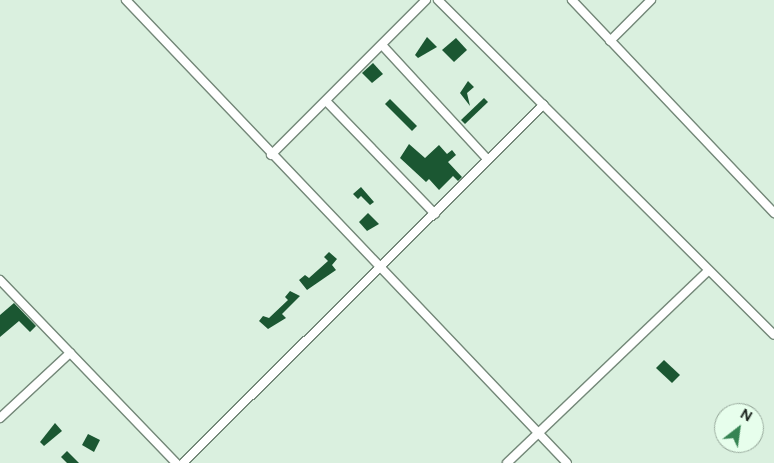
<!DOCTYPE html>
<style>
body{margin:0}
#map{position:relative;width:774px;height:463px;overflow:hidden;background:#daf0df;font-family:Figtree,sans-serif}
div>[style]{position:absolute}
.building>*{inset:0;background:#1b5732}
.roads{filter:drop-shadow(1px 0 #748879) drop-shadow(-1px 0 #748879) drop-shadow(0 1px #748879) drop-shadow(0 -1px #748879)}
.minor>*{height:8px;margin:-4px;padding:0 4px;transform-origin:4px;border-radius:4px;background:#fff}
span{translate:-50% -50%;white-space:nowrap;text-align:center;line-height:1.15;-webkit-text-stroke:5px #e7feec;paint-order:stroke}
.north{position:absolute;left:714px;top:403px;width:50px;height:50px;box-sizing:border-box;background:#e7feec;border:1px solid #96a79a;border-radius:50%;rotate:30deg;font-size:14px;font-weight:700;line-height:20px;text-align:center;color:#1d251f}
.north::after{content:'';display:block;margin:auto;width:18px;height:22px;background:#378453;clip-path:polygon(50% 0,100% 100%,50% 72%,0 100%)}
</style>
<div id="map">
<div class="building">
<div style="clip-path:polygon(427px 37px,437px 47px,418px 58px,415px 55px)"></div>
<div style="clip-path:polygon(456px 38px,467px 50px,454px 62px,442px 50px)"></div>
<div style="clip-path:polygon(373px 63px,383px 74px,372px 83px,362px 73px)"></div>
<div style="clip-path:polygon(468px 81px,474px 87px,467px 93px,470px 106px,460px 93px)"></div>
<div style="clip-path:polygon(484px 98px,488px 102px,465px 124px,461px 120px)"></div>
<div style="clip-path:polygon(390px 99px,417px 126px,412px 131px,385px 104px)"></div>
<div style="clip-path:polygon(409px 144px,425px 158px,439px 145px,447px 154px,452px 150px,456px 155px,448px 162px,462px 177px,458px 181px,453px 176px,439px 190px,429px 179px,426px 182px,400px 158px)"></div>
<div style="clip-path:polygon(361px 187px,374px 202px,370px 205px,361px 196px,358px 199px,353px 194px)"></div>
<div style="clip-path:polygon(368px 213px,379px 224px,367px 231px,359px 222px)"></div>
<div style="clip-path:polygon(329px 252px,337px 259px,332px 265px,336px 270px,307px 290px,299px 280px,305px 275px,309px 278px,328px 261px,324px 257px)"></div>
<div style="clip-path:polygon(290px 291px,300px 296px,282px 314px,286px 318px,268px 329px,259px 321px,263px 316px,269px 318px,288px 300px,285px 297px)"></div>
<div style="clip-path:polygon(14px 303px,36px 326px,30px 332px,19px 321px,0 337px,0 315px)"></div>
<div style="clip-path:polygon(664px 360px,680px 375px,672px 383px,656px 368px)"></div>
<div style="clip-path:polygon(55px 423px,62px 431px,44px 446px,40px 442px)"></div>
<div style="clip-path:polygon(88px 434px,100px 440px,94px 452px,82px 445px)"></div>
<div style="clip-path:polygon(67px 451px,79px 463px,67px 463px,61px 457px)"></div>
</div>
<div class="roads">
<div class="minor">
<div style="left:126px;top:0;width:639px;rotate:46.39deg"></div>
<div style="left:438px;top:0;width:474px;rotate:44.9deg"></div>
<div style="left:572px;top:0;width:294px;rotate:46.5deg"></div>
<div style="left:610px;top:41px;width:58px;rotate:-45deg"></div>
<div style="left:382px;top:45px;width:156px;rotate:47.3deg"></div>
<div style="left:326px;top:101px;width:157px;rotate:46deg"></div>
<div style="left:271px;top:155px;width:219px;rotate:-45deg"></div>
<div style="left:0;top:280px;width:254px;rotate:46.1deg"></div>
<div style="left:0;top:418px;width:96px;rotate:-42.9deg"></div>
<div style="left:183px;top:463px;width:508px;rotate:-44.84deg"></div>
<div style="left:507px;top:463px;width:278px;rotate:-43.7deg"></div>
</div>
</div>
<div class="north">N</div>
</div>
